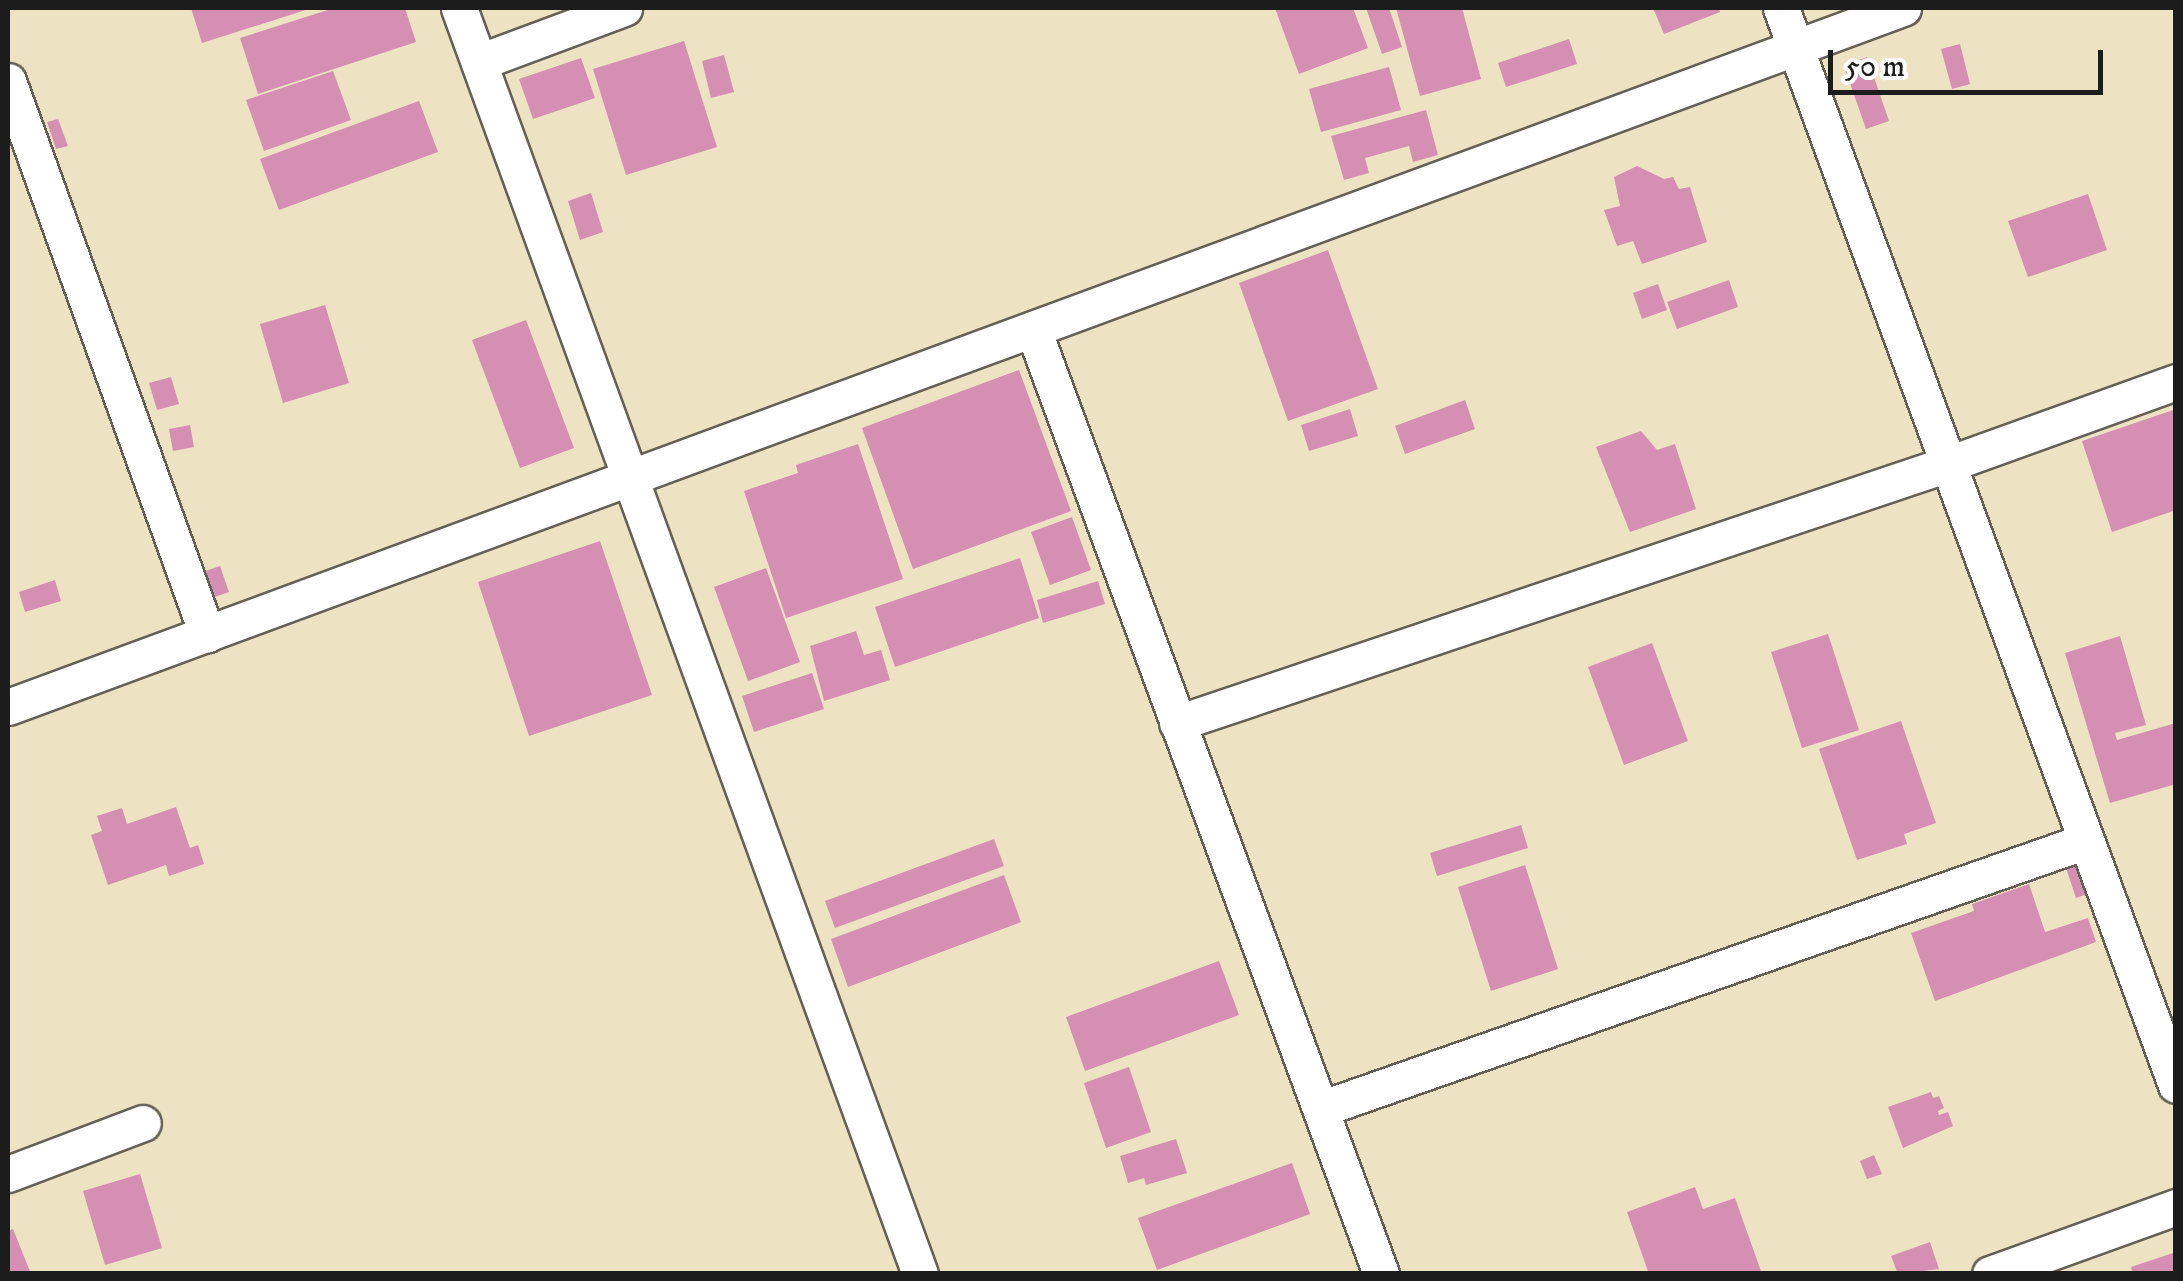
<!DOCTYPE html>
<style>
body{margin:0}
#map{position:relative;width:2183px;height:1281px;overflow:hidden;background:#ede2c2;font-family:"IM FELL DW Pica",serif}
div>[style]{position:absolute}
.building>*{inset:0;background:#d48fb3}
.roads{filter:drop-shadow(2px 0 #656156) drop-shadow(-2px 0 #656156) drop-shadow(0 2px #656156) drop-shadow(0 -2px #656156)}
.minor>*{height:35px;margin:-17.5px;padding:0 17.5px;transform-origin:17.5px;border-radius:17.5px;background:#fff}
span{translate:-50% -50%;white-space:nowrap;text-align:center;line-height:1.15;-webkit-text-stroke:8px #fff;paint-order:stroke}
.frame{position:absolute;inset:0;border:10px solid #1c1c1c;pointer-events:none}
.scale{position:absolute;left:1828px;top:50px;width:275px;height:45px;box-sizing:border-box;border:5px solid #1c1c1c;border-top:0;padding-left:12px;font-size:30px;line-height:35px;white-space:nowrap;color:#1c1c1c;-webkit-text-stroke:8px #fff;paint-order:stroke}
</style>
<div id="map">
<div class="building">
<div style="clip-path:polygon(191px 8px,312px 8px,202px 43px)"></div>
<div style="clip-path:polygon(334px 8px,405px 8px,416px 42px,258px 94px,240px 38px)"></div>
<div style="clip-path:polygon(1275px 8px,1353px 8px,1368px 48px,1299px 74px)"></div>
<div style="clip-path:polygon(1366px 8px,1389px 8px,1402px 47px,1382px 54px)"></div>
<div style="clip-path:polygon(1396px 8px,1462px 8px,1481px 79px,1420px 96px)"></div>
<div style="clip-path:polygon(1653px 8px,1719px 8px,1720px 12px,1664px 34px)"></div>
<div style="clip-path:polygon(1569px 39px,1577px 64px,1506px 87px,1498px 63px)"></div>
<div style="clip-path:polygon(684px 41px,717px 147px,626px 175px,593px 69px)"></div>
<div style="clip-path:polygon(1960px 44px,1970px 84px,1952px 89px,1941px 49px)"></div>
<div style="clip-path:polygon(724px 55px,734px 92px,711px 98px,702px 61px)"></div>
<div style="clip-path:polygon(1867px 57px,1889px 121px,1866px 129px,1844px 66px)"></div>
<div style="clip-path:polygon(581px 58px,595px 98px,533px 119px,519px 79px)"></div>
<div style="clip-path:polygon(1389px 67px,1401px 110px,1321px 132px,1309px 89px)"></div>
<div style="clip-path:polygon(333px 71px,351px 120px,264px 151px,246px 100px)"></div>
<div style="clip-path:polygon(419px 101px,438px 152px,279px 210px,260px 159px)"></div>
<div style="clip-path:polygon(1426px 110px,1438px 155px,1413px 162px,1409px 146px,1365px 158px,1369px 173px,1344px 180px,1331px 136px)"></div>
<div style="clip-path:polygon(58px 119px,68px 146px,56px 149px,47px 122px)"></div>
<div style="clip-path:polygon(1637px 166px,1664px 179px,1673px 177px,1679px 189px,1690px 187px,1707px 242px,1642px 264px,1633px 241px,1617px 246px,1604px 210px,1620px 206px,1614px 177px)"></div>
<div style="clip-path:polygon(591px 193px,603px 232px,580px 240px,568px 201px)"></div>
<div style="clip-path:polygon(2088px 194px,2107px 250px,2028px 277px,2008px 221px)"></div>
<div style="clip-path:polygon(1328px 250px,1378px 389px,1288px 421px,1239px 283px)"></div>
<div style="clip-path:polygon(1729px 280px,1738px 307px,1677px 329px,1667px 302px)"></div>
<div style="clip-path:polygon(1658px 284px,1667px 310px,1642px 319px,1633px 293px)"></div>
<div style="clip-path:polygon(325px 305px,349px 383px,283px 403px,260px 324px)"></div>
<div style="clip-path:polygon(526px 320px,574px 448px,520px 468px,472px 340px)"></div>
<div style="clip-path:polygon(1019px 370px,1071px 511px,913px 569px,862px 428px)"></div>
<div style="clip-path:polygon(171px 377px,179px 404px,157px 410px,149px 383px)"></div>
<div style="clip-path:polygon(1465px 400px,1475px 429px,1405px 454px,1395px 426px)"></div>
<div style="clip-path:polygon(1350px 409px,1358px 436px,1309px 451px,1301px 425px)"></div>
<div style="clip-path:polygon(2176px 409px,2176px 510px,2112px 532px,2082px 441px)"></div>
<div style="clip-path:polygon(190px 425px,194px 447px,173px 451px,169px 429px)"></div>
<div style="clip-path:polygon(1641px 431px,1657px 450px,1675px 444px,1696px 509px,1630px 532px,1596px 447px)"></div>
<div style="clip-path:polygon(858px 444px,903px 579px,786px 618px,744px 491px,798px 473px,796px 465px)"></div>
<div style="clip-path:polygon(1072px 517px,1091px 570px,1050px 585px,1031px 532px)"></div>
<div style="clip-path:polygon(600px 541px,652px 695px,529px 736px,478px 582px)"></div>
<div style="clip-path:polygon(1020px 558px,1039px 618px,895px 667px,875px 607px)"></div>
<div style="clip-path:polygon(220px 566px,229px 592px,209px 599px,200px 573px)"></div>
<div style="clip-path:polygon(766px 568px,800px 662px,748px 681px,714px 587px)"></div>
<div style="clip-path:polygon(55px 580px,61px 601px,25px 612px,19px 592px)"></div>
<div style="clip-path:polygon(1098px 581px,1105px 604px,1043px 623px,1037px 600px)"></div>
<div style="clip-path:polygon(856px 631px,864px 655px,881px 650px,890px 680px,824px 701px,810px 646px)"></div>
<div style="clip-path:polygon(1828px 634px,1859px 730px,1802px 748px,1771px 652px)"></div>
<div style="clip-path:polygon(2120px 636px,2146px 725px,2115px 733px,2117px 740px,2176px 723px,2176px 784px,2110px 803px,2065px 653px)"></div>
<div style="clip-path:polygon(1652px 643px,1688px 741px,1624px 765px,1588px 667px)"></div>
<div style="clip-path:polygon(812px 673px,824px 709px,754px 732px,742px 696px)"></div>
<div style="clip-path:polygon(1901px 721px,1936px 823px,1904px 834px,1907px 844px,1857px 860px,1819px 749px)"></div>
<div style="clip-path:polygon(176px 807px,190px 848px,198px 845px,204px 864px,169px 876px,166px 865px,108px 885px,91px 835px,102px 831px,97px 816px,122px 808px,127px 824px)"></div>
<div style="clip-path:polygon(1521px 825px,1528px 848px,1437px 876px,1430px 853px)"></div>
<div style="clip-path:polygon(994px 839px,1004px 866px,835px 928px,825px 901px)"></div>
<div style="clip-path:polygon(2085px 859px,2096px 891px,2076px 898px,2065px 865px)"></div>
<div style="clip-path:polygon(1525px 865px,1558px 969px,1491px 991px,1458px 887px)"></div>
<div style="clip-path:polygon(1004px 875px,1021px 922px,848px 987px,831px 939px)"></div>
<div style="clip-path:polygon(2029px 884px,2045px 932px,2088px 918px,2096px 942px,1935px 1001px,1911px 933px,1974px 911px,1972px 904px)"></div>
<div style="clip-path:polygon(1219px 961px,1239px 1015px,1085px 1071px,1066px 1017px)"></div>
<div style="clip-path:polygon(1129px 1067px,1151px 1132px,1106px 1148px,1084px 1083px)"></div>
<div style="clip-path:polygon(1931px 1092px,1933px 1098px,1939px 1096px,1944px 1108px,1938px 1111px,1939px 1115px,1948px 1112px,1953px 1126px,1903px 1148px,1888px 1107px)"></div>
<div style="clip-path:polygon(1176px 1139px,1187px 1173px,1146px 1185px,1144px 1178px,1128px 1183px,1120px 1156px)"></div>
<div style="clip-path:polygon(1874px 1155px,1882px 1174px,1867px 1179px,1860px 1161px)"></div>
<div style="clip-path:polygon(1292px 1163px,1310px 1214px,1157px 1270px,1138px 1218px)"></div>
<div style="clip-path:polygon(140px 1174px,162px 1248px,105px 1265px,83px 1191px)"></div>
<div style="clip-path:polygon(1695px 1187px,1703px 1209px,1735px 1198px,1762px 1274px,1649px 1274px,1627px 1212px)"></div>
<div style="clip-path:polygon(13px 1229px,31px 1274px,8px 1274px,8px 1231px)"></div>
<div style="clip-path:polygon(1930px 1242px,1939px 1269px,1898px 1274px,1891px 1256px)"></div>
<div style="clip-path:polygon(2176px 1252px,2176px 1274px,2133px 1274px,2131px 1267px)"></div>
</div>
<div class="roads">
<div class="minor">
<div style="left:459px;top:8px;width:1347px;rotate:69.99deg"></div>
<div style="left:1781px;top:8px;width:1147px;rotate:69.86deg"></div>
<div style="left:479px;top:62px;width:155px;rotate:-20.4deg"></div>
<div style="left:8px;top:81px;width:588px;rotate:70.21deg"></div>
<div style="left:1033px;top:329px;width:1007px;rotate:69.78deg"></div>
<div style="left:8px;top:707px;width:2020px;rotate:-20.25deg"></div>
<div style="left:1177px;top:723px;width:813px;rotate:-18.57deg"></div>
<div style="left:1948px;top:464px;width:242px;rotate:-19.8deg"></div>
<div style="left:1323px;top:1108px;width:808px;rotate:-19.29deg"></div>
<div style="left:8px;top:1174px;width:144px;rotate:-20.7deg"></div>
<div style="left:1990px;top:1274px;width:198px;rotate:-19.8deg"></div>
</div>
</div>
<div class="frame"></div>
<div class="scale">50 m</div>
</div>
